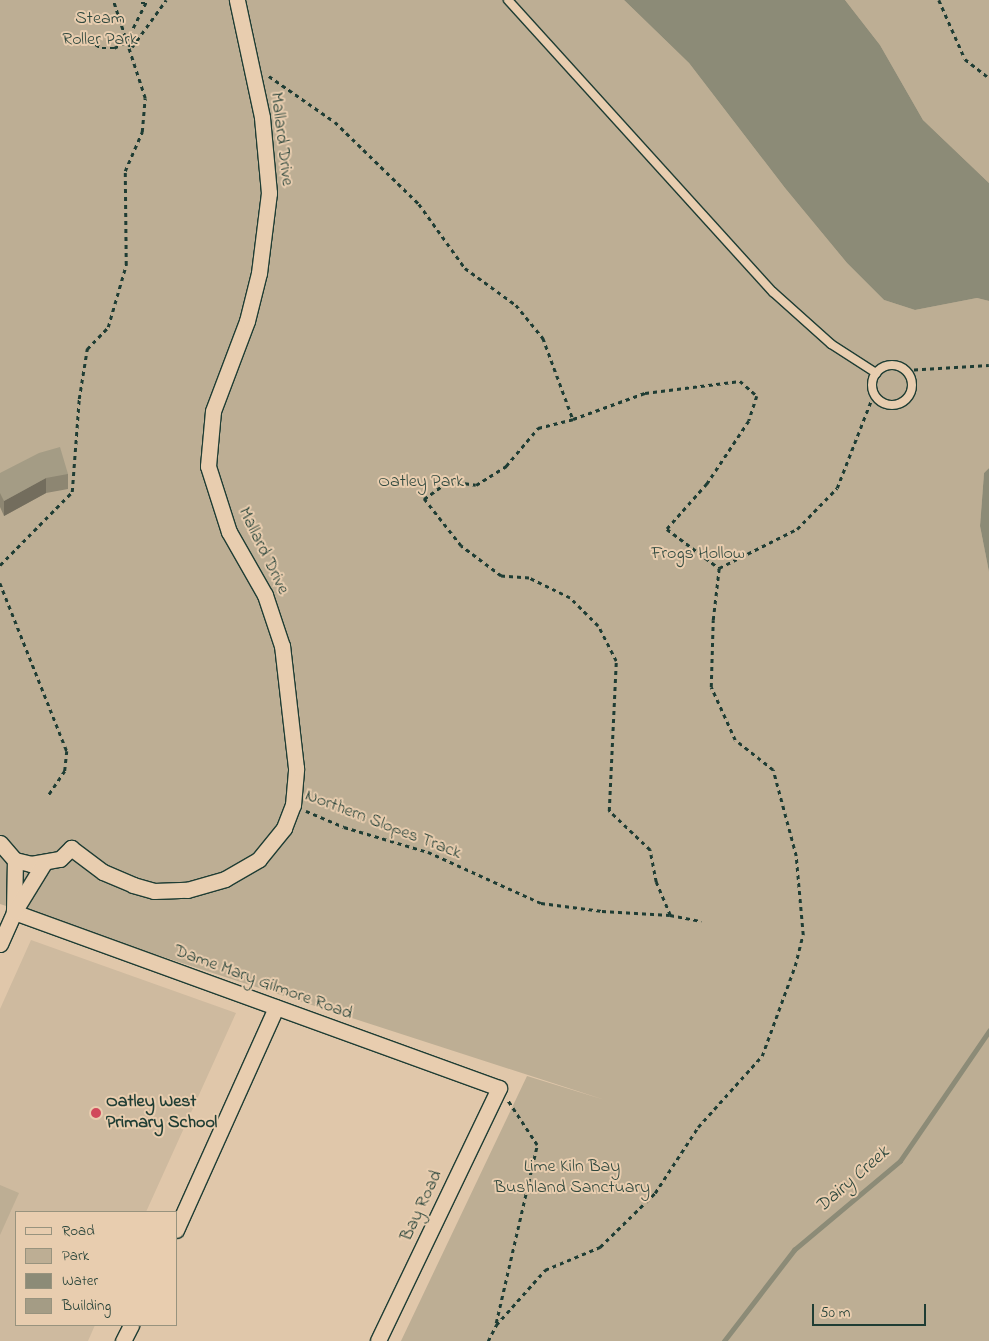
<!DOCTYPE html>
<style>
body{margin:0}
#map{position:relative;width:989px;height:1341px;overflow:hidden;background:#e0c7aa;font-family:"Indie Flower",sans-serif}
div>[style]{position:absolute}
.built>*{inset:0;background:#ceba9f}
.green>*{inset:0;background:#bdae94}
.water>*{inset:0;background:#8c8b77}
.stream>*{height:4.5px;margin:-2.25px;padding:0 2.25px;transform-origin:2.25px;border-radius:2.25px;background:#8c8b77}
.path>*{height:2.5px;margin-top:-1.25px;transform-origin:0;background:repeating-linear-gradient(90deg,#1f3d34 0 4px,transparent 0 8px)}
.roads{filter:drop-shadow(1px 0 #1f3d34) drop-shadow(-1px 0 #1f3d34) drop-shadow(0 1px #1f3d34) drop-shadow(0 -1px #1f3d34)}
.service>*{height:8px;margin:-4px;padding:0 4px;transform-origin:4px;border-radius:4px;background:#e8cdaf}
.service>.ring{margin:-4px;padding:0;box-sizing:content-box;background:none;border:8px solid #e8cdaf;border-radius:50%}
.minor>*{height:15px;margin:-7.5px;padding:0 7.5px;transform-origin:7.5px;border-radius:7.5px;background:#e8cdaf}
.wall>*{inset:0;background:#8d8672}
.shaded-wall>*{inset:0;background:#736d5d}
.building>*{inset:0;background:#a49c85}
.dots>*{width:14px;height:14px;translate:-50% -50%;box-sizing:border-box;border:2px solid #e8cdaf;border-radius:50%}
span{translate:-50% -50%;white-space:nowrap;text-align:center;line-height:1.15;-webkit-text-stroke:4px #e8cdaf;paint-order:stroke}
.park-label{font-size:18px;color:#2f483e}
.street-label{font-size:18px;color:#1f3d34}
.poi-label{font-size:18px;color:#1f3d34;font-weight:700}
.left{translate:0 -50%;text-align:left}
.water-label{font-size:19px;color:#2a453b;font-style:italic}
.legend{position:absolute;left:15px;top:1211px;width:162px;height:115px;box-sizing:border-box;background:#e8cdaf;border:1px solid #98937e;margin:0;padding:6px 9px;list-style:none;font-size:15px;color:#1f3d34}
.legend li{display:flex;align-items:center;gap:10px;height:25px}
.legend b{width:25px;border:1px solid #98937e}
.scale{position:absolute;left:812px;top:1304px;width:114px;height:22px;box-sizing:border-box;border:2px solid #1f3d34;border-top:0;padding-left:6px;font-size:15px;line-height:18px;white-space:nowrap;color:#1f3d34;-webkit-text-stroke:4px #e8cdaf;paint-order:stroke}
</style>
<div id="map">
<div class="built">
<div style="clip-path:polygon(31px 940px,236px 1013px,146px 1212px,16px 1212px,16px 1325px,95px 1325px,88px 1341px,0 1341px,0 1009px)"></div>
</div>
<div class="green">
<div style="clip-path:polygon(0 0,624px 0,689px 63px,785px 188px,847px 263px,884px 300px,915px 310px,977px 298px,989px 301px,989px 468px,984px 473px,980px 526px,989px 572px,989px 1341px,401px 1341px,527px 1076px,605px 1100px,0 904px)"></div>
<div style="clip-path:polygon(845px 0,989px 0,989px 183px,923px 120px,880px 45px)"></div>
<div style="clip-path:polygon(0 1185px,19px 1193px,0 1235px)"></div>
</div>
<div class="water">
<div style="clip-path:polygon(624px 0,845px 0,880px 45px,923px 120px,989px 183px,989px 301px,977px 298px,915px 310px,884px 300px,847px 263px,785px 188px,689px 63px)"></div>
<div style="clip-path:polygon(989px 468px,989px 572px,980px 526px,984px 473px)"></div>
</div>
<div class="stream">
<div style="left:724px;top:1341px;width:115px;rotate:-52.4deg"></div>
<div style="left:794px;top:1250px;width:138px;rotate:-40deg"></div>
<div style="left:900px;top:1161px;width:158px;rotate:-55.6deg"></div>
</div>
<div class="path">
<div style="left:939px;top:0;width:64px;rotate:66.2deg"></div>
<div style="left:965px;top:59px;width:31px;rotate:38deg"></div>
<div style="left:141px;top:3px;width:6px"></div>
<div style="left:89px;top:40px;width:15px;rotate:32deg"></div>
<div style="left:102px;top:48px;width:12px"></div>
<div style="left:114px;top:48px;width:13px;rotate:-27deg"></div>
<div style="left:126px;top:42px;width:47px;rotate:-63.4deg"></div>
<div style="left:127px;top:43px;width:6px;rotate:39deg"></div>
<div style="left:132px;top:47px;width:58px;rotate:-54.1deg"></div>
<div style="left:269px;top:76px;width:80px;rotate:34.9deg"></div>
<div style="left:335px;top:122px;width:117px;rotate:44.3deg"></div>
<div style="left:419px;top:204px;width:79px;rotate:54.3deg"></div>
<div style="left:465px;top:268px;width:63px;rotate:36deg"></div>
<div style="left:516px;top:305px;width:43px;rotate:50.7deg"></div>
<div style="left:543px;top:338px;width:86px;rotate:69.7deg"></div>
<div style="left:906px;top:370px;width:83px;rotate:-3.4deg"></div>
<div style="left:0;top:565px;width:103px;rotate:-45.4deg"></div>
<div style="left:72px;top:492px;width:93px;rotate:-85.7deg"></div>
<div style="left:79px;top:399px;width:51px;rotate:-80.9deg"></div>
<div style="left:87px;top:349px;width:30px;rotate:-46deg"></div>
<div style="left:108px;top:327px;width:65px;rotate:-73.8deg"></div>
<div style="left:126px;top:265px;width:94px;rotate:-90.6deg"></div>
<div style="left:125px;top:171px;width:43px;rotate:-66.4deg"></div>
<div style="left:142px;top:132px;width:34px;rotate:-85deg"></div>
<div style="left:145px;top:98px;width:103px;rotate:-108.1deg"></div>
<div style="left:719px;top:568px;width:87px;rotate:-26.6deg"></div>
<div style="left:797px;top:529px;width:57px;rotate:-45.7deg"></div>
<div style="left:837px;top:488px;width:102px;rotate:-68.7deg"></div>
<div style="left:0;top:583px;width:181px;rotate:68.3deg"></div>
<div style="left:67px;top:751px;width:20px;rotate:96deg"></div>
<div style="left:65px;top:771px;width:30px;rotate:124deg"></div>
<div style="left:306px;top:811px;width:41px;rotate:22.8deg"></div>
<div style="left:344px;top:827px;width:88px;rotate:16.6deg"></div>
<div style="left:428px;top:852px;width:124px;rotate:24.3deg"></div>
<div style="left:541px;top:903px;width:62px;rotate:7.5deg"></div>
<div style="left:602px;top:911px;width:68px;rotate:3.4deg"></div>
<div style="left:670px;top:915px;width:36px;rotate:-113deg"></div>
<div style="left:656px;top:882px;width:33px;rotate:-101deg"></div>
<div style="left:650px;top:850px;width:57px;rotate:-136.4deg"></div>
<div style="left:609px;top:811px;width:150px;rotate:-87.3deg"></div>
<div style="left:616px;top:661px;width:39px;rotate:-117deg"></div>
<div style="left:598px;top:626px;width:40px;rotate:-135deg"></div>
<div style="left:570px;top:598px;width:46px;rotate:-154deg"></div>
<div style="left:529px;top:578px;width:28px;rotate:-176deg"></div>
<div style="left:501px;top:576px;width:50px;rotate:-143.1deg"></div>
<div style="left:461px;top:546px;width:60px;rotate:-128.2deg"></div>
<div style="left:424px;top:499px;width:31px;rotate:-36deg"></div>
<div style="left:449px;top:481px;width:27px;rotate:8deg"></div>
<div style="left:476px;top:485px;width:36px;rotate:-32deg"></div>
<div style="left:506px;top:466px;width:50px;rotate:-49.9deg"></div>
<div style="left:538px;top:428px;width:36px;rotate:-14deg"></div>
<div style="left:573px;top:419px;width:77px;rotate:-19.9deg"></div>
<div style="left:645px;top:393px;width:96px;rotate:-7.2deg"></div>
<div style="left:740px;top:381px;width:23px;rotate:41deg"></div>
<div style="left:757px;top:396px;width:26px;rotate:108deg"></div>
<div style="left:749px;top:421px;width:76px;rotate:123.7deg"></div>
<div style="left:707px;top:484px;width:60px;rotate:131.6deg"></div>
<div style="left:667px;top:529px;width:65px;rotate:36.9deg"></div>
<div style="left:670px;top:915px;width:32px;rotate:11deg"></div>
<div style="left:496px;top:1323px;width:183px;rotate:-77deg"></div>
<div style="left:537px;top:1145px;width:53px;rotate:-123.4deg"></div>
<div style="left:488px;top:1341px;width:18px;rotate:-63deg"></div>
<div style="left:496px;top:1325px;width:74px;rotate:-48.3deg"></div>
<div style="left:545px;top:1270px;width:60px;rotate:-22.7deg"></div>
<div style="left:600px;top:1247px;width:77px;rotate:-44.5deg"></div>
<div style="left:655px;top:1193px;width:79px;rotate:-56.9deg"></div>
<div style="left:698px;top:1127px;width:96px;rotate:-48deg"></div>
<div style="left:762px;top:1056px;width:96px;rotate:-69.9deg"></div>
<div style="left:795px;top:966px;width:32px;rotate:-76deg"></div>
<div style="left:803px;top:935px;width:79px;rotate:-95.1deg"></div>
<div style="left:796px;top:856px;width:89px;rotate:-105deg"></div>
<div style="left:773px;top:770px;width:48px;rotate:-141.7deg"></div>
<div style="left:735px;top:740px;width:58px;rotate:-114.4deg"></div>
<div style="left:711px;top:687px;width:67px;rotate:-88.3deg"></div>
<div style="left:713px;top:620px;width:52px;rotate:-83.4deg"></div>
</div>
<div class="roads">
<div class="service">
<div style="left:508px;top:0;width:394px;rotate:47.8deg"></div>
<div style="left:773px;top:292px;width:78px;rotate:41.9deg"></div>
<div style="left:831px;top:344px;width:54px;rotate:32.8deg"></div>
<div class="ring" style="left:872px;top:365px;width:32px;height:32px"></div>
</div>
<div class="minor">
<div style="left:0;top:843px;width:23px;rotate:49deg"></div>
<div style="left:15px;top:860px;width:16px;rotate:14deg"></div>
<div style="left:31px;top:864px;width:29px;rotate:-10deg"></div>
<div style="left:60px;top:859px;width:16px;rotate:-45deg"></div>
<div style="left:71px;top:848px;width:40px;rotate:37deg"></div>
<div style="left:103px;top:872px;width:33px;rotate:23deg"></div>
<div style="left:133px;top:885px;width:22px;rotate:16deg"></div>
<div style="left:154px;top:891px;width:33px;rotate:-2deg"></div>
<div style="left:187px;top:890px;width:40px;rotate:-16deg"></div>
<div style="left:225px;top:879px;width:39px;rotate:-30deg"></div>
<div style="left:259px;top:859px;width:40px;rotate:-51deg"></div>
<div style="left:284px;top:828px;width:25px;rotate:-69deg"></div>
<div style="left:293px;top:805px;width:37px;rotate:-85deg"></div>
<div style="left:296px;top:768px;width:123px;rotate:-96.5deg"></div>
<div style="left:282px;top:646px;width:54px;rotate:-108.4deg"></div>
<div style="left:265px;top:595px;width:73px;rotate:-119.7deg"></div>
<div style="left:229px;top:532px;width:69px;rotate:-107.7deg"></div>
<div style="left:208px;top:466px;width:55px;rotate:-84.8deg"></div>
<div style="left:213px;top:411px;width:96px;rotate:-69.3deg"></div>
<div style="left:247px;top:321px;width:49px;rotate:-76deg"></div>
<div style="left:259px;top:273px;width:81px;rotate:-82.9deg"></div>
<div style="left:269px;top:193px;width:76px;rotate:-95.3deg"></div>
<div style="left:262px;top:117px;width:120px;rotate:-102.1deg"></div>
<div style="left:14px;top:911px;width:51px;rotate:-88.9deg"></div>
<div style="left:14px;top:912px;width:516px;rotate:19.95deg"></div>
<div style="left:499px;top:1088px;width:280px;rotate:115.6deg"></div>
<div style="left:0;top:944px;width:35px;rotate:-66deg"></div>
<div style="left:14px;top:912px;width:57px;rotate:-58.5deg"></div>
<div style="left:176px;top:1230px;width:244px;rotate:-65.8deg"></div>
<div style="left:123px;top:1341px;width:18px;rotate:-63deg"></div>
</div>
</div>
<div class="wall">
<div style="clip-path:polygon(0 473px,68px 474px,68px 489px,46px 493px,4px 516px,0 507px)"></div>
</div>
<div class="shaded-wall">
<div style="clip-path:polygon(46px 478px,46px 493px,4px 516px,4px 501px)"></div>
</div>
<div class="building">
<div style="clip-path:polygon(60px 447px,68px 474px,46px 478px,4px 501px,0 493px,0 473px,39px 453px)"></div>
</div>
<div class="dots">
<div style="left:96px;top:1113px;background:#d1495b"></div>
</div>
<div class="park-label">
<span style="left:100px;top:30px">Steam<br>Roller Park</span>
<span style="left:421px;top:482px">Oatley Park</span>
<span style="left:698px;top:554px">Frogs Hollow</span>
<span style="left:572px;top:1178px">Lime Kiln Bay<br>Bushland Sanctuary</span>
</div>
<div class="street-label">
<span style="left:281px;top:139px;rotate:83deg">Mallard Drive</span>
<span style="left:263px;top:551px;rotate:64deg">Mallard Drive</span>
<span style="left:383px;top:825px;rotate:21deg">Northern Slopes Track</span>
<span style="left:263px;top:983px;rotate:20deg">Dame Mary Gilmore Road</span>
<span style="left:422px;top:1206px;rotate:-65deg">Bay Road</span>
</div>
<div class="poi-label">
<span class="left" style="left:106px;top:1113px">Oatley West<br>Primary School</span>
</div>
<div class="water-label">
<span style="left:853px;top:1180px;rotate:-41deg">Dairy Creek</span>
</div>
<ul class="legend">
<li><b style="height:6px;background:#e8cdaf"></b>Road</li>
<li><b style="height:14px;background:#bdae94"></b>Park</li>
<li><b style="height:14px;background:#8c8b77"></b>Water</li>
<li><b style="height:14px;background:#a49c85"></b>Building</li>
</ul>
<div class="scale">50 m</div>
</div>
